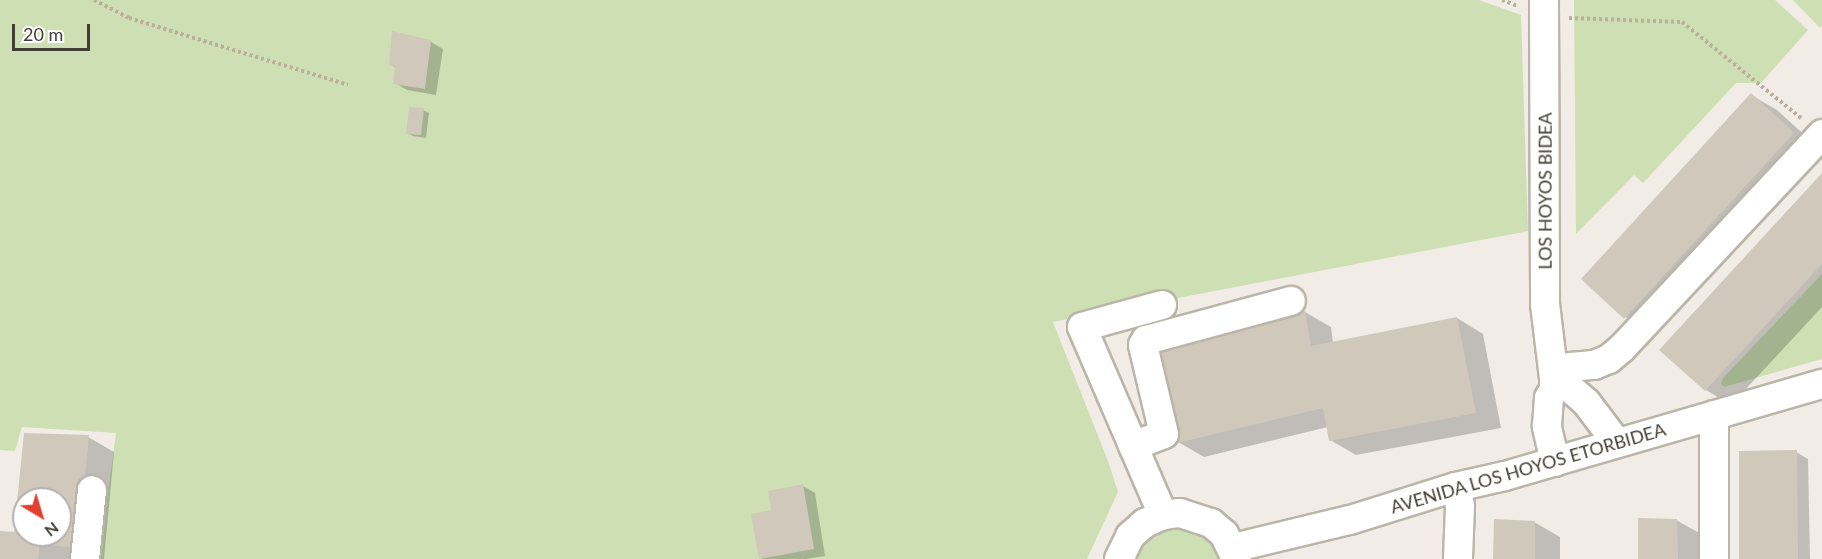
<!DOCTYPE html>
<style>
body{margin:0}
#map{position:relative;width:1822px;height:559px;overflow:hidden;background:#f1ede6;font-family:Lato,sans-serif}
div>[style]{position:absolute}
.green>*{inset:0;background:#cee0b3}
.shadow>*{inset:0;background:#0003}
.building>*{inset:0;background:#d1c8bc}
.path>*{height:4px;margin-top:-2px;transform-origin:0;background:repeating-linear-gradient(90deg,#bbaf9c 0 3px,transparent 0 6px)}
.roads{filter:drop-shadow(2px 0 #bbb4a9) drop-shadow(-2px 0 #bbb4a9) drop-shadow(0 2px #bbb4a9) drop-shadow(0 -2px #bbb4a9)}
.minor>*{height:28px;margin:-14px;padding:0 14px;transform-origin:14px;border-radius:14px;background:#fff}
span{translate:-50% -50%;white-space:nowrap;text-align:center;line-height:1.15;-webkit-text-stroke:4.5px #fff;paint-order:stroke}
.street-label{font-size:18px;color:#423d36}
.north{position:absolute;left:12px;top:487px;width:60px;height:60px;box-sizing:border-box;background:#fff;border:2px solid #b3b1af;border-radius:50%;rotate:142deg;font-size:16px;font-weight:700;line-height:24px;text-align:center;color:#423d36}
.north::after{content:'';display:block;margin:auto;width:21px;height:27px;background:#e0402d;clip-path:polygon(50% 0,100% 100%,50% 72%,0 100%)}
.scale{position:absolute;left:12px;top:24px;width:78px;height:27px;box-sizing:border-box;border:3px solid #423d36;border-top:0;padding-left:8px;font-size:18px;line-height:21px;white-space:nowrap;color:#423d36;-webkit-text-stroke:4px #fff;paint-order:stroke}
</style>
<div id="map">
<div class="green">
<div style="clip-path:polygon(0 0,1479px 0,1521px 15px,1528px 231px,1053px 322px,1108px 461px,1118px 492px,1087px 559px,99px 559px,116px 433px,22px 427px,15px 451px,0 450px)"></div>
<div style="clip-path:polygon(1574px 0,1775px 0,1808px 30px,1761px 83px,1736px 83px,1643px 183px,1634px 175px,1576px 234px)"></div>
<div style="clip-path:polygon(1793px 0,1822px 0,1822px 25px,1820px 28px)"></div>
<div style="clip-path:polygon(1822px 274px,1822px 359px,1724px 387px,1721px 384px,1723px 378px)"></div>
<div style="clip-path:polygon(1169px 528px,1184px 528px,1199px 533px,1211px 542px,1220px 559px,1133px 559px,1143px 542px,1155px 533px)"></div>
</div>
<div class="shadow">
<div style="clip-path:polygon(431px 42px,443px 49px,436px 95px,407px 90px,395px 83px,397px 68px,391px 65px)"></div>
<div style="clip-path:polygon(1751px 95px,1777px 110px,1819px 148px,1650px 332px,1625px 317px)"></div>
<div style="clip-path:polygon(423px 110px,429px 113px,426px 138px,413px 136px,407px 133px)"></div>
<div style="clip-path:polygon(1822px 175px,1822px 307px,1731px 405px,1706px 390px)"></div>
<div style="clip-path:polygon(1305px 312px,1331px 327px,1333px 343px,1457px 318px,1483px 334px,1501px 428px,1356px 455px,1330px 440px,1328px 427px,1204px 457px,1178px 442px)"></div>
<div style="clip-path:polygon(evenodd,26px 435px,88px 437px,114px 452px,104px 559px,0 559px,0 532px,15px 533px,26px 435px,24px 499px,60px 499px,60px 535px,24px 535px,24px 499px)"></div>
<div style="clip-path:polygon(1796px 452px,1808px 459px,1810px 559px,1740px 559px)"></div>
<div style="clip-path:polygon(803px 486px,815px 493px,825px 556px,806px 559px,762px 559px,773px 511px)"></div>
<div style="clip-path:polygon(1676px 520px,1703px 535px,1703px 559px,1639px 559px)"></div>
<div style="clip-path:polygon(1534px 522px,1560px 537px,1560px 559px,1496px 559px)"></div>
</div>
<div class="building">
<div style="clip-path:polygon(392px 31px,431px 40px,425px 89px,393px 84px,395px 66px,389px 66px)"></div>
<div style="clip-path:polygon(1751px 93px,1794px 133px,1624px 319px,1581px 279px)"></div>
<div style="clip-path:polygon(409px 107px,424px 108px,421px 135px,406px 134px)"></div>
<div style="clip-path:polygon(1822px 173px,1822px 264px,1705px 391px,1659px 350px)"></div>
<div style="clip-path:polygon(1305px 311px,1311px 346px,1457px 317px,1476px 413px,1329px 441px,1323px 408px,1177px 443px,1154px 348px)"></div>
<div style="clip-path:polygon(evenodd,24px 433px,89px 435px,78px 548px,40px 544px,38px 559px,0 559px,0 531px,14px 532px,24px 433px,24px 499px,60px 499px,60px 535px,24px 535px,24px 499px)"></div>
<div style="clip-path:polygon(1797px 450px,1798px 559px,1739px 559px,1739px 451px)"></div>
<div style="clip-path:polygon(803px 484px,814px 549px,759px 559px,751px 514px,771px 510px,768px 491px)"></div>
<div style="clip-path:polygon(1638px 518px,1677px 519px,1678px 559px,1638px 559px)"></div>
<div style="clip-path:polygon(1494px 519px,1535px 521px,1535px 559px,1493px 559px)"></div>
</div>
<div class="path">
<div style="left:94px;top:0;width:39px;rotate:27deg"></div>
<div style="left:129px;top:18px;width:229px;rotate:17deg"></div>
<div style="left:1502px;top:0;width:17px;rotate:21deg"></div>
<div style="left:1569px;top:18px;width:113px;rotate:2deg"></div>
<div style="left:1682px;top:22px;width:153px;rotate:38.9deg"></div>
</div>
<div class="roads">
<div class="minor">
<div style="left:1544px;top:0;width:304px;rotate:89.8deg"></div>
<div style="left:1545px;top:304px;width:84px;rotate:83.1deg"></div>
<div style="left:1162px;top:305px;width:83px;rotate:164.6deg"></div>
<div style="left:1082px;top:327px;width:205px;rotate:66.7deg"></div>
<div style="left:1554px;top:382px;width:22px;rotate:-43deg"></div>
<div style="left:1570px;top:367px;width:24px;rotate:-5deg"></div>
<div style="left:1594px;top:365px;width:16px;rotate:-22deg"></div>
<div style="left:1609px;top:359px;width:17px;rotate:-40deg"></div>
<div style="left:1622px;top:348px;width:293px;rotate:-46.9deg"></div>
<div style="left:1714px;top:415px;width:144px;rotate:90deg"></div>
<div style="left:1133px;top:446px;width:33px;rotate:-21deg"></div>
<div style="left:1164px;top:434px;width:91px;rotate:-103.3deg"></div>
<div style="left:1143px;top:345px;width:6px;rotate:-59deg"></div>
<div style="left:1146px;top:340px;width:150px;rotate:-15.1deg"></div>
<div style="left:1555px;top:462px;width:37px;rotate:-103deg"></div>
<div style="left:1547px;top:426px;width:28px;rotate:-86deg"></div>
<div style="left:1549px;top:398px;width:13px;rotate:-61deg"></div>
<div style="left:1555px;top:387px;width:10px;rotate:-24deg"></div>
<div style="left:1564px;top:383px;width:29px;rotate:41deg"></div>
<div style="left:1586px;top:402px;width:51px;rotate:52.9deg"></div>
<div style="left:1456px;top:487px;width:19px;rotate:78deg"></div>
<div style="left:1460px;top:506px;width:53px;rotate:92.2deg"></div>
<div style="left:1233px;top:548px;width:120px;rotate:-13.5deg"></div>
<div style="left:1350px;top:520px;width:111px;rotate:-17.3deg"></div>
<div style="left:1456px;top:487px;width:50px;rotate:-12.7deg"></div>
<div style="left:1505px;top:476px;width:330px;rotate:-16.2deg"></div>
<div style="left:85px;top:559px;width:69px;rotate:-84.2deg"></div>
<div style="left:1119px;top:559px;width:25px;rotate:-64deg"></div>
<div style="left:1130px;top:536px;width:20px;rotate:-41deg"></div>
<div style="left:1145px;top:523px;width:20px;rotate:-24deg"></div>
<div style="left:1163px;top:515px;width:17px;rotate:-7deg"></div>
<div style="left:1180px;top:513px;width:33px;rotate:18deg"></div>
<div style="left:1211px;top:523px;width:17px;rotate:40deg"></div>
<div style="left:1224px;top:534px;width:28px;rotate:64deg"></div>
</div>
</div>
<div class="street-label">
<span style="left:1545px;top:191px;rotate:-90deg">LOS HOYOS BIDEA</span>
<span style="left:1528px;top:468px;rotate:-16deg">AVENIDA LOS HOYOS ETORBIDEA</span>
</div>
<div class="north">N</div>
<div class="scale">20 m</div>
</div>
